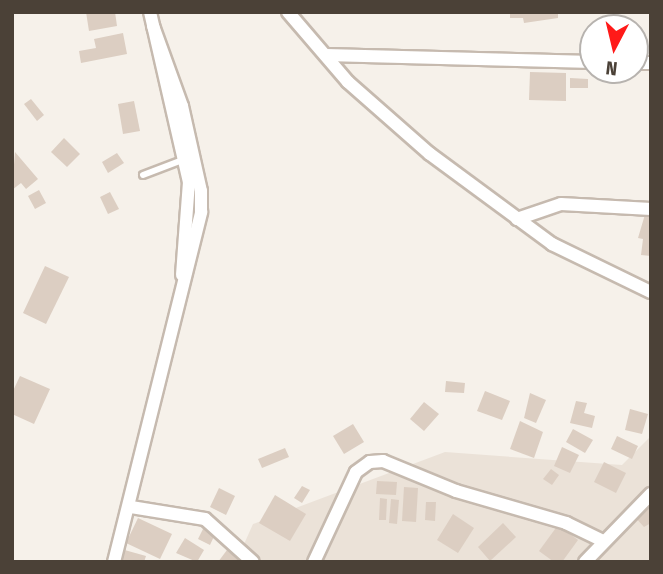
<!DOCTYPE html>
<style>
body{margin:0}
#map{position:relative;width:663px;height:574px;overflow:hidden;background:#f6f1ea;font-family:"Fira Sans Condensed",sans-serif}
div>[style]{position:absolute}
.residential>*{inset:0;background:#ebe2d8}
.building>*{inset:0;background:#dccec2}
.roads{filter:drop-shadow(2px 0 #c6baaf) drop-shadow(-2px 0 #c6baaf) drop-shadow(0 2px #c6baaf) drop-shadow(0 -2px #c6baaf)}
.service>*{height:6px;margin:-3px;padding:0 3px;transform-origin:3px;border-radius:3px;background:#fff}
.minor>*{height:12px;margin:-6px;padding:0 6px;transform-origin:6px;border-radius:6px;background:#fff}
span{translate:-50% -50%;white-space:nowrap;text-align:center;line-height:1.15;-webkit-text-stroke:5px #fff;paint-order:stroke}
.frame{position:absolute;inset:0;border:14px solid #4b4137;pointer-events:none}
.north{position:absolute;left:579px;top:14px;width:70px;height:70px;box-sizing:border-box;background:#fff;border:2px solid #b7b3af;border-radius:50%;rotate:187deg;font-size:19px;font-weight:700;line-height:28px;text-align:center;color:#4b4137}
.north::after{content:'';display:block;margin:auto;width:24px;height:32px;background:#ff1a19;clip-path:polygon(50% 0,100% 100%,50% 72%,0 100%)}
</style>
<div id="map">
<div class="residential">
<div style="clip-path:polygon(651px 436px,651px 562px,236px 562px,253px 524px,445px 452px,622px 465px)"></div>
</div>
<div class="building">
<div style="clip-path:polygon(86px 12px,115px 12px,117px 26px,89px 31px)"></div>
<div style="clip-path:polygon(510px 12px,558px 12px,558px 18px,524px 23px,523px 18px,510px 18px)"></div>
<div style="clip-path:polygon(123px 33px,127px 54px,81px 63px,79px 51px,96px 48px,94px 39px)"></div>
<div style="clip-path:polygon(530px 72px,566px 73px,566px 101px,529px 100px)"></div>
<div style="clip-path:polygon(570px 78px,588px 79px,588px 88px,570px 88px)"></div>
<div style="clip-path:polygon(31px 99px,44px 115px,37px 121px,24px 104px)"></div>
<div style="clip-path:polygon(134px 101px,140px 131px,123px 134px,118px 104px)"></div>
<div style="clip-path:polygon(64px 138px,80px 154px,67px 167px,51px 152px)"></div>
<div style="clip-path:polygon(15px 152px,38px 179px,26px 189px,21px 183px,12px 190px)"></div>
<div style="clip-path:polygon(117px 153px,124px 163px,108px 173px,102px 162px)"></div>
<div style="clip-path:polygon(39px 190px,46px 203px,35px 209px,28px 196px)"></div>
<div style="clip-path:polygon(110px 192px,119px 209px,108px 214px,100px 197px)"></div>
<div style="clip-path:polygon(646px 211px,651px 211px,651px 256px,641px 255px,643px 239px,638px 238px)"></div>
<div style="clip-path:polygon(45px 266px,69px 277px,46px 324px,23px 313px)"></div>
<div style="clip-path:polygon(20px 376px,50px 389px,34px 424px,12px 414px,12px 393px)"></div>
<div style="clip-path:polygon(446px 381px,465px 383px,464px 393px,445px 392px)"></div>
<div style="clip-path:polygon(485px 391px,510px 401px,502px 420px,477px 411px)"></div>
<div style="clip-path:polygon(530px 393px,546px 400px,536px 423px,524px 418px)"></div>
<div style="clip-path:polygon(576px 401px,587px 403px,584px 413px,595px 416px,592px 428px,570px 423px)"></div>
<div style="clip-path:polygon(424px 402px,439px 414px,424px 431px,410px 419px)"></div>
<div style="clip-path:polygon(630px 409px,648px 414px,642px 434px,625px 430px)"></div>
<div style="clip-path:polygon(520px 421px,543px 432px,534px 458px,510px 449px)"></div>
<div style="clip-path:polygon(353px 424px,364px 442px,344px 454px,333px 436px)"></div>
<div style="clip-path:polygon(573px 429px,593px 440px,585px 453px,566px 442px)"></div>
<div style="clip-path:polygon(617px 436px,638px 446px,632px 459px,611px 449px)"></div>
<div style="clip-path:polygon(562px 447px,579px 455px,570px 473px,554px 466px)"></div>
<div style="clip-path:polygon(285px 448px,289px 457px,262px 468px,258px 459px)"></div>
<div style="clip-path:polygon(604px 462px,626px 473px,616px 493px,594px 482px)"></div>
<div style="clip-path:polygon(551px 469px,559px 475px,552px 485px,543px 479px)"></div>
<div style="clip-path:polygon(377px 481px,397px 482px,396px 495px,376px 494px)"></div>
<div style="clip-path:polygon(302px 486px,310px 490px,302px 503px,294px 498px)"></div>
<div style="clip-path:polygon(404px 487px,418px 488px,416px 522px,402px 521px)"></div>
<div style="clip-path:polygon(219px 488px,235px 496px,226px 515px,210px 507px)"></div>
<div style="clip-path:polygon(275px 495px,306px 514px,290px 541px,259px 523px)"></div>
<div style="clip-path:polygon(380px 498px,387px 499px,386px 520px,379px 520px)"></div>
<div style="clip-path:polygon(391px 499px,399px 500px,397px 524px,389px 523px)"></div>
<div style="clip-path:polygon(651px 500px,651px 523px,644px 527px,634px 516px)"></div>
<div style="clip-path:polygon(426px 502px,436px 502px,435px 521px,425px 520px)"></div>
<div style="clip-path:polygon(453px 514px,474px 528px,458px 553px,437px 540px)"></div>
<div style="clip-path:polygon(138px 518px,172px 534px,160px 559px,126px 543px)"></div>
<div style="clip-path:polygon(503px 523px,516px 537px,490px 561px,478px 547px)"></div>
<div style="clip-path:polygon(205px 525px,217px 530px,210px 545px,198px 539px)"></div>
<div style="clip-path:polygon(558px 525px,578px 540px,562px 562px,554px 562px,539px 551px)"></div>
<div style="clip-path:polygon(185px 538px,204px 550px,197px 562px,176px 553px)"></div>
<div style="clip-path:polygon(121px 549px,146px 556px,144px 562px,117px 562px)"></div>
<div style="clip-path:polygon(227px 550px,242px 562px,218px 562px)"></div>
</div>
<div class="roads">
<div class="service">
<div style="left:143px;top:175px;width:45px;rotate:-20.9deg"></div>
</div>
<div class="minor">
<div style="left:150px;top:12px;width:174px;rotate:77.1deg"></div>
<div style="left:189px;top:182px;width:93px;rotate:94.3deg"></div>
<div style="left:288px;top:12px;width:92px;rotate:49.4deg"></div>
<div style="left:348px;top:82px;width:109px;rotate:41.3deg"></div>
<div style="left:430px;top:154px;width:152px;rotate:36.4deg"></div>
<div style="left:552px;top:244px;width:110px;rotate:25.9deg"></div>
<div style="left:326px;top:55px;width:267px;rotate:1.5deg"></div>
<div style="left:635px;top:63px;width:16px"></div>
<div style="left:517px;top:219px;width:46px;rotate:-18.8deg"></div>
<div style="left:561px;top:204px;width:90px;rotate:3.2deg"></div>
<div style="left:131px;top:507px;width:75px;rotate:9.2deg"></div>
<div style="left:205px;top:519px;width:64px;rotate:41.9deg"></div>
<div style="left:114px;top:562px;width:361px;rotate:-76deg"></div>
<div style="left:201px;top:212px;width:21px;rotate:-90deg"></div>
<div style="left:201px;top:191px;width:87px;rotate:-102.6deg"></div>
<div style="left:182px;top:106px;width:85px;rotate:-109.9deg"></div>
<div style="left:314px;top:562px;width:99px;rotate:-65deg"></div>
<div style="left:356px;top:472px;width:17px;rotate:-36deg"></div>
<div style="left:370px;top:462px;width:13px;rotate:-4deg"></div>
<div style="left:383px;top:461px;width:79px;rotate:22.3deg"></div>
<div style="left:456px;top:491px;width:115px;rotate:16.2deg"></div>
<div style="left:566px;top:523px;width:41px;rotate:25.9deg"></div>
<div style="left:585px;top:562px;width:95px;rotate:-45.9deg"></div>
</div>
</div>
<div class="frame"></div>
<div class="north">N</div>
</div>
